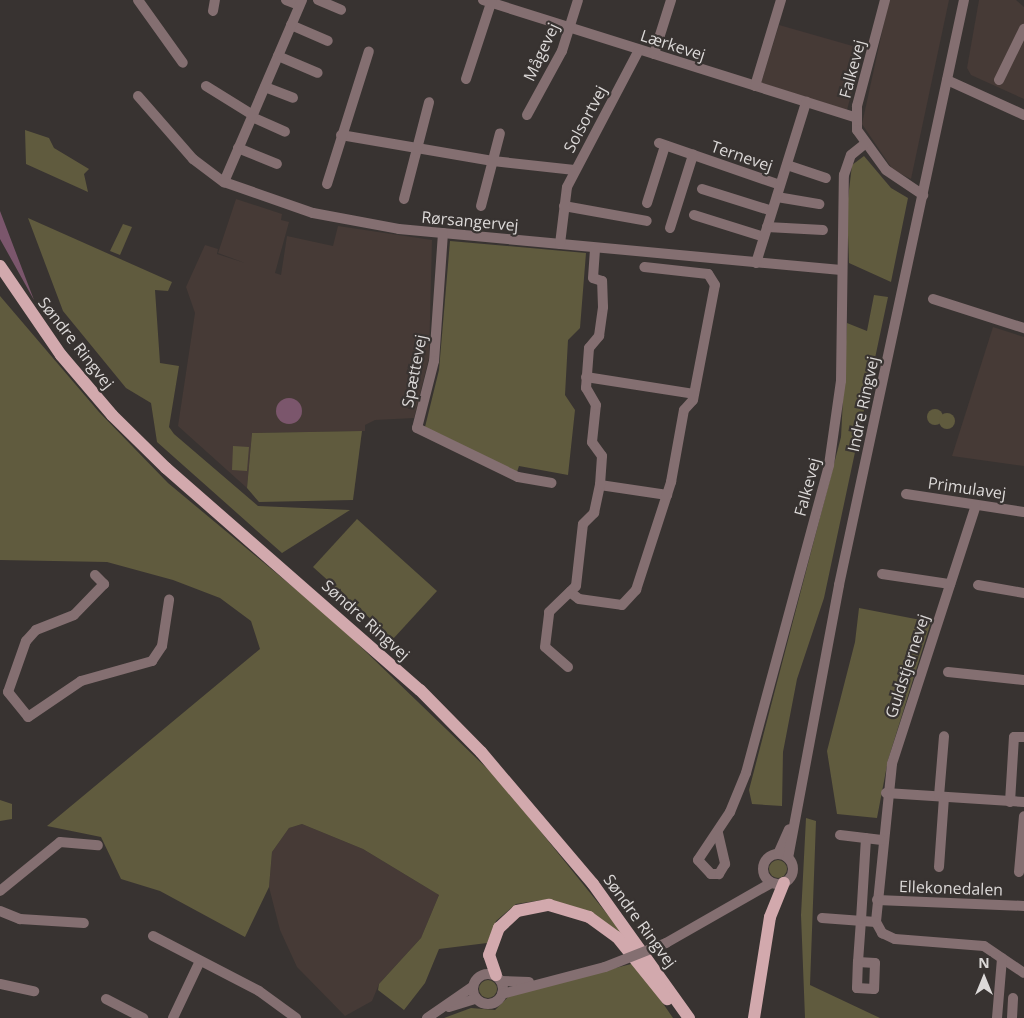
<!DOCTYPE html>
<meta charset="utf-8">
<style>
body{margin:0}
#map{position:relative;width:1024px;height:1018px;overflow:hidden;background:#383331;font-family:"Open Sans",sans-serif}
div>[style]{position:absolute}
.built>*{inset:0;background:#463a36}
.green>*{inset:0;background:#605b3e}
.round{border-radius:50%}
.water>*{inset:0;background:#7b566c}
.minor>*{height:10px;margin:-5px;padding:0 5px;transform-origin:5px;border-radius:5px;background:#846f71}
.minor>.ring{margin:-5px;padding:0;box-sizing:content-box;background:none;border:10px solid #846f71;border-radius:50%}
.major>*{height:12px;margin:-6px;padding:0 6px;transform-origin:6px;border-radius:6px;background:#d2a9ad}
.minor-bridge>*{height:10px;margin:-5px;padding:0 5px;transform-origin:5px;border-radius:5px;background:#846f71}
span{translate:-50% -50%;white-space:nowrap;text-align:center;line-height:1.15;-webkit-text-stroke:4.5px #383331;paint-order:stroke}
.street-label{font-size:16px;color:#dcd9d8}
.north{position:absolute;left:959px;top:953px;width:50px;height:50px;-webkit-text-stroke:4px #383331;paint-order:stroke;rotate:0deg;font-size:14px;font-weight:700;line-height:20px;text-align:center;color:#dcd9d8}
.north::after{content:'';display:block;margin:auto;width:18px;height:22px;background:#dcd9d8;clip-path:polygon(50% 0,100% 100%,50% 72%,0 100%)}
</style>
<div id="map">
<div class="built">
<div style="clip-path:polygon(889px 0,949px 0,911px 179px,893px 170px,862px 124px)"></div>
<div style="clip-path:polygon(979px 0,1016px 0,1024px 7px,1024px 99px,971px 75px,967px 68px)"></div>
<div style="clip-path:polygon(779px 25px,863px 49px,847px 110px,761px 83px)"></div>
<div style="clip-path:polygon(236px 199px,282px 214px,281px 220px,289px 222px,275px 273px,281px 275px,287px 236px,333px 246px,338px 226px,432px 240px,429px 358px,414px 418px,375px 420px,365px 425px,365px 431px,252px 433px,247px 488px,178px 426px,195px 313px,186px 287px,205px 245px,218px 249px,217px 254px,245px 263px,218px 253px)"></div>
<div style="clip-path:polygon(993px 327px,1024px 337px,1024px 466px,952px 456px)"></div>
<div style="clip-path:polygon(302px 824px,363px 849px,439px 895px,421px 938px,379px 984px,372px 1001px,345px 1016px,297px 967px,280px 930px,269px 887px,272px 852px,289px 828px)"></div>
</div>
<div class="green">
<div style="clip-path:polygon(25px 130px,49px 138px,54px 148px,89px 169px,84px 174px,88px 192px,26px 164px)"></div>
<div style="clip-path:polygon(864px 156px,891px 188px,908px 198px,891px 282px,849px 263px,847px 207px,852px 165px)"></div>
<div style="clip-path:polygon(28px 218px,172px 282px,168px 291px,155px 290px,160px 363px,179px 366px,169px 427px,174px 434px,258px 506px,350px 510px,282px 553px,157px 442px,151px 403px,126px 388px,63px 311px)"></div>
<div style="clip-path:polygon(123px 224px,132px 227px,120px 255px,110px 251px)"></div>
<div style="clip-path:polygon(450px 241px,586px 253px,580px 328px,568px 340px,565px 395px,575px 410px,568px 475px,519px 466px,517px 472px,425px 427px,439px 370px)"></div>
<div style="clip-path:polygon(874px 295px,888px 297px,824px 598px,797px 679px,783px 752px,782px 806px,752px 804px,749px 790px,841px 437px,847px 323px,867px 331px)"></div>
<div style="clip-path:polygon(0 296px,99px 412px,168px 483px,335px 622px,500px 781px,624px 935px,542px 900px,516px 904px,496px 921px,487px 943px,439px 949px,425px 983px,404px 1010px,378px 990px,379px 984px,421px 938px,439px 895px,363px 849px,302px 824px,289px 828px,272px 852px,269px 887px,245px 937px,160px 891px,121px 879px,101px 837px,47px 826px,260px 649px,251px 621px,220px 598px,173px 580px,107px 562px,0 560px)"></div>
<div class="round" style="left:927px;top:409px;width:16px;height:16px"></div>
<div class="round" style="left:939px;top:413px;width:16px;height:16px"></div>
<div style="clip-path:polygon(362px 431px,353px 500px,259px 502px,247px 488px,252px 433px)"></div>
<div style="clip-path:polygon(233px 446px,249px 447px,247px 471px,232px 470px)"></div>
<div style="clip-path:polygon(357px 519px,437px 591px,393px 639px,313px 567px)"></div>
<div style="clip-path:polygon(859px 608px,931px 622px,888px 760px,877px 818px,837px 814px,827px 751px,855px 642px)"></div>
<div style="clip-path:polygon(0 800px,12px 804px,12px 819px,0 821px)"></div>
<div style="clip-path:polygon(806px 818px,816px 821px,810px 985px,880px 1018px,805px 1018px,801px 915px)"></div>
<div class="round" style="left:769px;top:860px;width:18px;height:18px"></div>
<div style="clip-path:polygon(635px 963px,673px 1018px,444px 1018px,471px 1008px,495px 1010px,510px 995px)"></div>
<div class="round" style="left:479px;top:980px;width:18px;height:18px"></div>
</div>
<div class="water">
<div style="clip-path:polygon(0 210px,0 211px,34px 300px,0 239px)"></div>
<div class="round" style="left:276px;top:398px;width:26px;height:26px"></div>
</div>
<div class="minor">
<div style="left:138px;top:0;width:77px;rotate:54.5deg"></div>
<div style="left:286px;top:0;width:14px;rotate:21deg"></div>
<div style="left:318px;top:0;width:25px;rotate:23deg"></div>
<div style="left:483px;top:0;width:390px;rotate:17.5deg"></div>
<div style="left:885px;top:0;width:110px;rotate:104.8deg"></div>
<div style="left:857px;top:106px;width:24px;rotate:90deg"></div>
<div style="left:857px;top:130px;width:49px;rotate:54.1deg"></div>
<div style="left:886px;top:170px;width:45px;rotate:34deg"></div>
<div style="left:213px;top:11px;width:11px;rotate:-80deg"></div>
<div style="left:291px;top:25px;width:40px;rotate:23.4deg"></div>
<div style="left:654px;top:54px;width:57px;rotate:-72.5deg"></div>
<div style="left:278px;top:56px;width:43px;rotate:23deg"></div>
<div style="left:466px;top:79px;width:83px;rotate:-71.8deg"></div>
<div style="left:947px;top:80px;width:85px;rotate:24.4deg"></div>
<div style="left:999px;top:80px;width:57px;rotate:-63.9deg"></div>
<div style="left:206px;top:86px;width:55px;rotate:31.7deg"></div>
<div style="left:755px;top:86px;width:90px;rotate:-73.2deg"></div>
<div style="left:265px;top:87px;width:30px;rotate:21deg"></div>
<div style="left:138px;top:96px;width:84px;rotate:48.9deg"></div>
<div style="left:193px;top:159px;width:39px;rotate:37deg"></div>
<div style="left:224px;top:182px;width:94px;rotate:19.2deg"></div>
<div style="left:313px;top:213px;width:87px;rotate:10.5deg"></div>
<div style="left:399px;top:229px;width:444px;rotate:5.3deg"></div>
<div style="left:527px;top:115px;width:73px;rotate:-61.3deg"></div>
<div style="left:562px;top:51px;width:53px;rotate:-72.6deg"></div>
<div style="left:252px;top:117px;width:36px;rotate:24deg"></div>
<div style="left:341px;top:135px;width:154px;rotate:9.7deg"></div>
<div style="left:493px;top:161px;width:82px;rotate:6.3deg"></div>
<div style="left:659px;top:143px;width:128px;rotate:19.1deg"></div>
<div style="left:238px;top:148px;width:42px;rotate:22.3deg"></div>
<div style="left:787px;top:165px;width:41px;rotate:18.4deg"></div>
<div style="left:224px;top:182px;width:198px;rotate:-66.8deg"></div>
<div style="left:327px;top:184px;width:139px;rotate:-72.5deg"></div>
<div style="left:702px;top:189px;width:73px;rotate:17.4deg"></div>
<div style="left:777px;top:197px;width:43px;rotate:9.5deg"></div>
<div style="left:404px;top:199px;width:100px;rotate:-75.5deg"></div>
<div style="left:647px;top:203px;width:60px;rotate:-72.5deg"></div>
<div style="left:481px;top:206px;width:75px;rotate:-75.4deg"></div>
<div style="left:564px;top:206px;width:84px;rotate:10.2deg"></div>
<div style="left:694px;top:215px;width:73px;rotate:17.4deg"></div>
<div style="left:767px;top:227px;width:56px;rotate:3.1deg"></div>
<div style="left:670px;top:228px;width:77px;rotate:-72.5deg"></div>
<div style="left:443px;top:233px;width:128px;rotate:94deg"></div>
<div style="left:434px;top:361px;width:69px;rotate:104.2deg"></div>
<div style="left:417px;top:428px;width:112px;rotate:25.9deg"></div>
<div style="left:518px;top:477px;width:34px;rotate:10deg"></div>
<div style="left:560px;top:244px;width:57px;rotate:-83deg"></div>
<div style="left:567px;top:187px;width:155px;rotate:-62.3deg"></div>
<div style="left:756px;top:263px;width:169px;rotate:-72.7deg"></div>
<div style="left:933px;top:299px;width:96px;rotate:17.7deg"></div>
<div style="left:586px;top:377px;width:109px;rotate:8.9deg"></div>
<div style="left:600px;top:485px;width:68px;rotate:8.5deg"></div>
<div style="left:906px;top:494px;width:119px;rotate:8.7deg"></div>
<div style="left:976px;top:505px;width:272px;rotate:108deg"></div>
<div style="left:892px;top:764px;width:159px;rotate:95.8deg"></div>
<div style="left:876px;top:922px;width:13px;rotate:61deg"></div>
<div style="left:882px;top:933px;width:14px;rotate:25deg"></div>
<div style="left:895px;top:939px;width:89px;rotate:4.5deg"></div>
<div style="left:984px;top:946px;width:48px;rotate:34deg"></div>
<div style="left:882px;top:574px;width:69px;rotate:8.4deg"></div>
<div style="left:95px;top:575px;width:13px;rotate:45deg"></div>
<div style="left:104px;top:584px;width:43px;rotate:134.1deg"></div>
<div style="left:74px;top:615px;width:41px;rotate:158.5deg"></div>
<div style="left:36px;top:630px;width:15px;rotate:132deg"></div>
<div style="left:26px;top:641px;width:54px;rotate:109.4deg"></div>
<div style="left:8px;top:692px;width:32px;rotate:51deg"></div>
<div style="left:28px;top:717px;width:64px;rotate:-34.2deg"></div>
<div style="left:81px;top:681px;width:74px;rotate:-15.7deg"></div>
<div style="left:152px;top:661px;width:18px;rotate:-56deg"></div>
<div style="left:162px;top:646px;width:47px;rotate:-81.3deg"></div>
<div style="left:978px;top:585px;width:47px;rotate:9.9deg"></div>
<div style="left:570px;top:592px;width:11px;rotate:38deg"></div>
<div style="left:579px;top:599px;width:43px;rotate:7.9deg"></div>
<div style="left:622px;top:605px;width:21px;rotate:-47deg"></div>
<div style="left:636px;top:590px;width:114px;rotate:-72deg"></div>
<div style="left:671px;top:482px;width:73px;rotate:-79.8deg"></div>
<div style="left:684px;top:410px;width:13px;rotate:-48deg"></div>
<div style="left:693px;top:400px;width:117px;rotate:-79.2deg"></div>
<div style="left:715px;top:285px;width:13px;rotate:-122deg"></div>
<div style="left:708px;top:274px;width:64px;rotate:-173.8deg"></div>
<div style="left:568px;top:667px;width:30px;rotate:-139deg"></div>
<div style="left:545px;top:647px;width:35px;rotate:-83deg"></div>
<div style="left:549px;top:612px;width:37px;rotate:-44deg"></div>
<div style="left:576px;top:586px;width:62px;rotate:-83.6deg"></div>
<div style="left:583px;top:524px;width:16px;rotate:-45deg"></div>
<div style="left:594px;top:513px;width:29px;rotate:-78deg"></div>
<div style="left:600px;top:485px;width:29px;rotate:-86deg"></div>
<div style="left:602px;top:456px;width:17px;rotate:-126deg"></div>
<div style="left:592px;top:442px;width:37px;rotate:-84deg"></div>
<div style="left:596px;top:405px;width:20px;rotate:-120deg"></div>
<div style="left:586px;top:388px;width:40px;rotate:-85.7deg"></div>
<div style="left:589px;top:348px;width:16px;rotate:-50deg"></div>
<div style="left:599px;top:336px;width:29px;rotate:-82deg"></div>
<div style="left:603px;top:307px;width:26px;rotate:-92deg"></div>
<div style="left:602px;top:281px;width:9px;rotate:-162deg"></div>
<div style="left:593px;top:278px;width:30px;rotate:-86deg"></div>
<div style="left:948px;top:672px;width:76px;rotate:6deg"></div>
<div style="left:886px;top:793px;width:138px;rotate:3.7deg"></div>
<div style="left:939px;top:796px;width:60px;rotate:-85.2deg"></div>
<div style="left:1010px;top:802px;width:65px;rotate:-86.5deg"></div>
<div style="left:1014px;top:737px;width:10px"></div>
<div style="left:718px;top:833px;width:32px;rotate:77deg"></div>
<div style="left:725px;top:864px;width:12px;rotate:121deg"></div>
<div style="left:719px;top:874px;width:8px;rotate:180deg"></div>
<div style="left:711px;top:874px;width:19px;rotate:-133deg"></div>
<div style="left:698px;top:860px;width:58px;rotate:-56.3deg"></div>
<div style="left:730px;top:812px;width:42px;rotate:-67.7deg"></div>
<div style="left:746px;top:773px;width:319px;rotate:-74.9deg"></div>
<div style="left:829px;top:465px;width:85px;rotate:-81.9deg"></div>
<div style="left:841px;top:381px;width:206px;rotate:-89.2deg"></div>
<div style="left:844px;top:175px;width:21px;rotate:-71deg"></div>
<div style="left:851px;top:155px;width:19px;rotate:-39deg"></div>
<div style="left:840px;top:835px;width:42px;rotate:6.8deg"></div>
<div class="ring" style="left:763px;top:854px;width:20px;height:20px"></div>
<div style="left:778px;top:854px;width:27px;rotate:-66deg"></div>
<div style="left:788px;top:858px;width:278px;rotate:-79.4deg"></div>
<div style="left:839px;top:585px;width:598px;rotate:-77.94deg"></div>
<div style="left:939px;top:867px;width:70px;rotate:-85.9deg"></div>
<div style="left:1019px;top:872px;width:56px;rotate:-84.9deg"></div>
<div style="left:0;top:891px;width:77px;rotate:-39.2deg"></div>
<div style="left:60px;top:842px;width:38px;rotate:5deg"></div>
<div style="left:877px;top:900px;width:147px;rotate:2.3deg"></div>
<div style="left:0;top:911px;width:22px;rotate:22deg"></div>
<div style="left:20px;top:919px;width:64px;rotate:3.6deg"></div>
<div style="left:822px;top:918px;width:54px;rotate:4.2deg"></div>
<div style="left:153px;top:936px;width:119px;rotate:27.4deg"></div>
<div style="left:259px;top:991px;width:46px;rotate:36.1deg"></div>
<div style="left:666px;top:943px;width:121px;rotate:-29.7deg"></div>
<div style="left:858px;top:962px;width:17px;rotate:3deg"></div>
<div style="left:875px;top:963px;width:26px;rotate:92deg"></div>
<div style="left:874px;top:989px;width:17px;rotate:-177deg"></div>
<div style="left:857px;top:988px;width:26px;rotate:-88deg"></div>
<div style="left:858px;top:962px;width:42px;rotate:-85.9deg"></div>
<div style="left:861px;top:920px;width:82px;rotate:-86.5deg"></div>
<div class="ring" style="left:473px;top:974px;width:20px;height:20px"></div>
<div style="left:501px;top:981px;width:28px;rotate:2deg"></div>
<div style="left:0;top:984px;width:35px;rotate:12deg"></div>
<div style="left:502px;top:994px;width:106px;rotate:-14.7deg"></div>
<div style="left:106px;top:999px;width:42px;rotate:27.2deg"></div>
<div style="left:449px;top:1007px;width:28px;rotate:-17deg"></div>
<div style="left:173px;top:1018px;width:61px;rotate:-64.7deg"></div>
<div style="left:427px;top:1018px;width:55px;rotate:-34.6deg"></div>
<div style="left:997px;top:1018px;width:60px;rotate:-85.2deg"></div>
<div style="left:1012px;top:1018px;width:20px;rotate:-87deg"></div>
</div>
<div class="major">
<div style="left:0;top:266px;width:108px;rotate:55.6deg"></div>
<div style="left:61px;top:355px;width:79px;rotate:49.6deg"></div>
<div style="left:112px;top:415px;width:76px;rotate:44.5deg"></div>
<div style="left:166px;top:468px;width:337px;rotate:41.2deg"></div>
<div style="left:420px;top:690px;width:87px;rotate:45.5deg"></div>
<div style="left:481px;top:752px;width:173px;rotate:49.7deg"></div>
<div style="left:593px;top:884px;width:165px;rotate:54.4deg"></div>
<div style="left:496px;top:975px;width:21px;rotate:-109deg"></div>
<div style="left:489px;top:955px;width:29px;rotate:-70deg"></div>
<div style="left:499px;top:928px;width:25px;rotate:-43deg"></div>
<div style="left:517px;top:911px;width:33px;rotate:-11deg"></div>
<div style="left:549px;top:905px;width:42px;rotate:16.7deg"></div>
<div style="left:589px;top:917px;width:34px;rotate:36deg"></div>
<div style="left:617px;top:937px;width:80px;rotate:51.1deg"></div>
<div style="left:754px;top:1018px;width:102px;rotate:-81deg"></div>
<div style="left:770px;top:917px;width:37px;rotate:-68deg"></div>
</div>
<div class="minor-bridge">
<div style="left:605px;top:967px;width:66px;rotate:-21.5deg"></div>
</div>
<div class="street-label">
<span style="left:673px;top:45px;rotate:18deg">Lærkevej</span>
<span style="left:541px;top:52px;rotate:-65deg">Mågevej</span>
<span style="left:852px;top:69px;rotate:-75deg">Falkevej</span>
<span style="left:585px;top:119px;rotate:-62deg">Solsortvej</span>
<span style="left:742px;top:156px;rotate:19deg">Ternevej</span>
<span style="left:470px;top:221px;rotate:5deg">Rørsangervej</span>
<span style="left:76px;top:343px;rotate:52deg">Søndre Ringvej</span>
<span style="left:414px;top:371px;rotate:-79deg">Spættevej</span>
<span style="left:863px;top:404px;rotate:-78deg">Indre Ringvej</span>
<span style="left:807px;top:487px;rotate:-75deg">Falkevej</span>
<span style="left:967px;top:488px;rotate:8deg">Primulavej</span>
<span style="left:366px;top:620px;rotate:42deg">Søndre Ringvej</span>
<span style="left:907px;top:666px;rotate:-72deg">Guldstjernevej</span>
<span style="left:951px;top:888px;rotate:2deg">Ellekonedalen</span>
<span style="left:640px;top:921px;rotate:54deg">Søndre Ringvej</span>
</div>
<div class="north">N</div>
</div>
